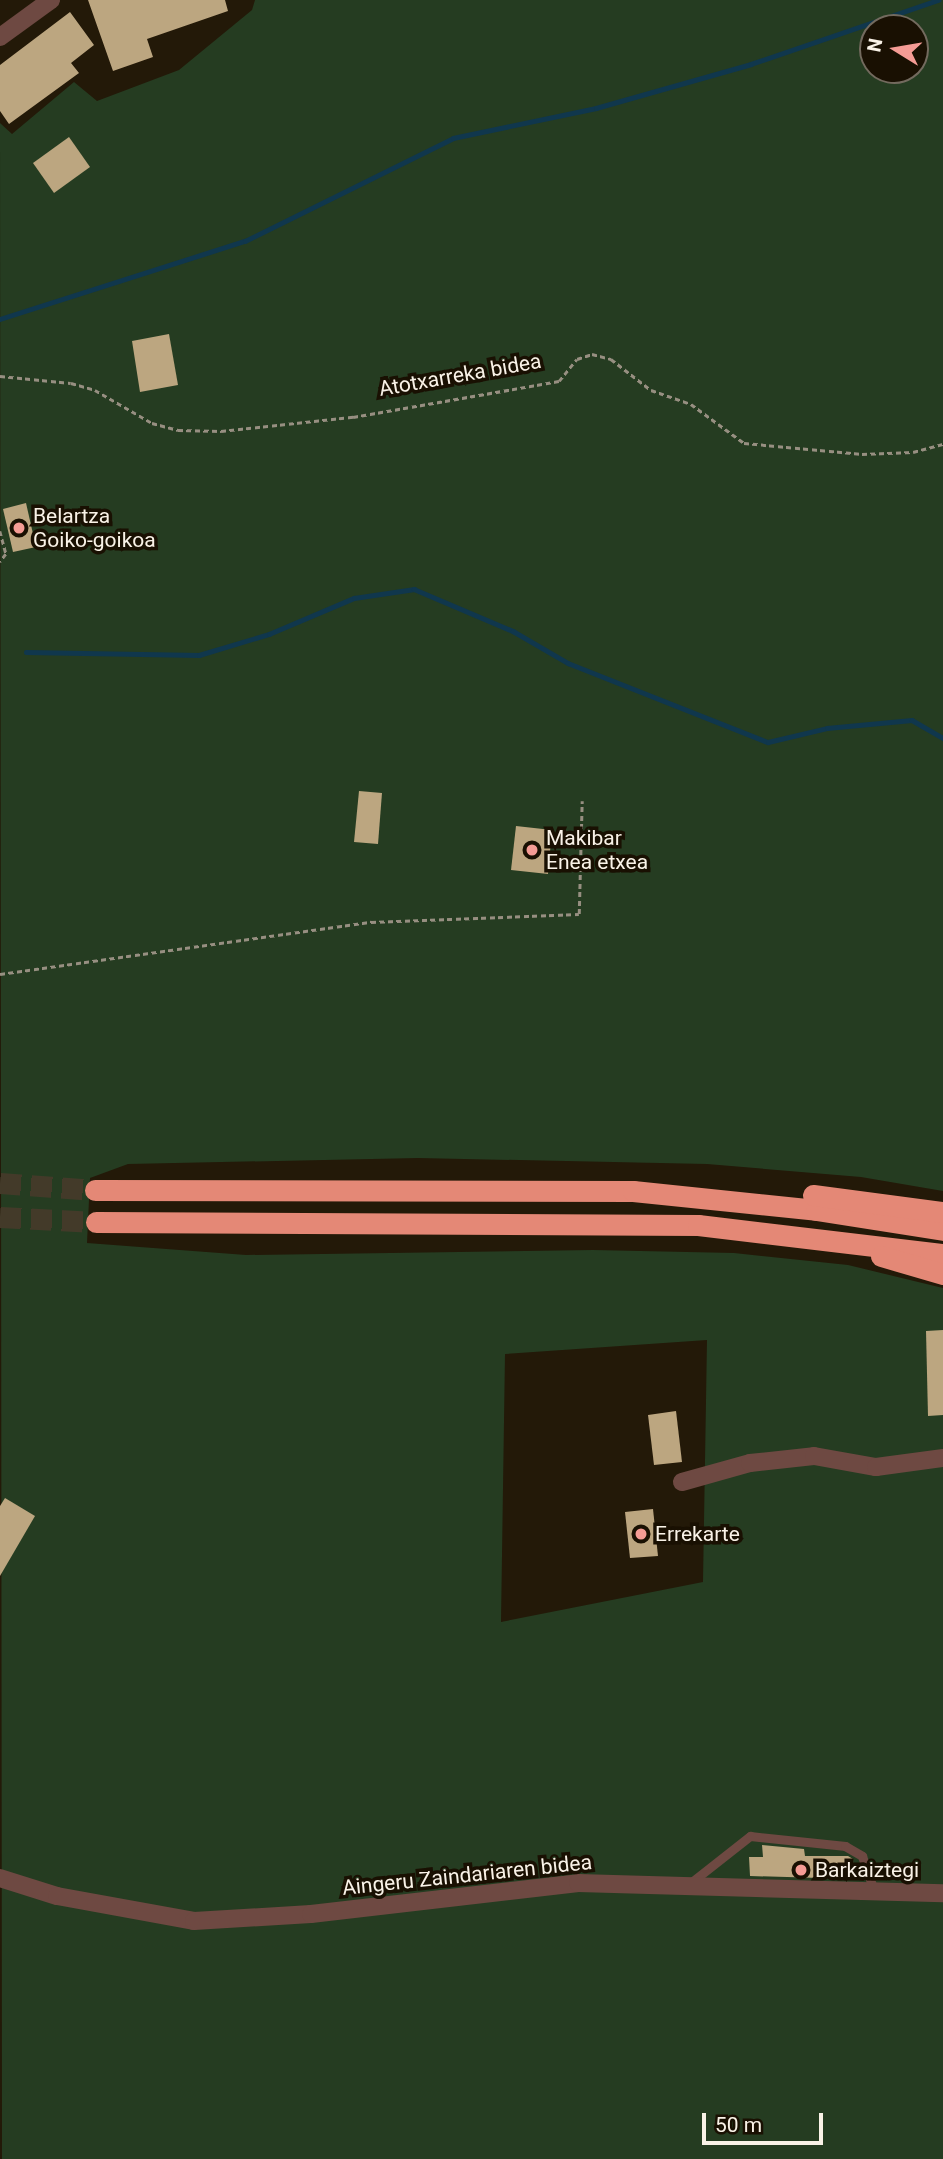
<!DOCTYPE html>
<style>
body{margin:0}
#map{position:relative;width:943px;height:2159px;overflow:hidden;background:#231908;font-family:Roboto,sans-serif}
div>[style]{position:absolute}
.green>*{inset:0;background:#253c21}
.stream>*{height:4.5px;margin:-2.25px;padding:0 2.25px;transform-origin:2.25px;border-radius:2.25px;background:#10374d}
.building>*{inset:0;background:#bca680}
.highway-tunnel>*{height:21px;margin-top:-10.5px;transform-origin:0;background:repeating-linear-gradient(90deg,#433a29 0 21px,transparent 0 31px)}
.path>*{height:2.5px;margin-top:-1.25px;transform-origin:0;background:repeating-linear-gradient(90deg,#978f81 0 5px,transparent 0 8.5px)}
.lane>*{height:9px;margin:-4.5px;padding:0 4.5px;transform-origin:4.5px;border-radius:4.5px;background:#6e4942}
.street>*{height:18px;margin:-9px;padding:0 9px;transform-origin:9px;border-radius:9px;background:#6e4942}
.highway>*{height:21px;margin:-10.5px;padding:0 10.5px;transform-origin:10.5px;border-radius:10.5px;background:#e48876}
.dots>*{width:19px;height:19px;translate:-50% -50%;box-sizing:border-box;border:4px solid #191002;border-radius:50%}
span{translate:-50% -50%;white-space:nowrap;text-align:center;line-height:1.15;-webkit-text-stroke:7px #191002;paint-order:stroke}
.street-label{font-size:21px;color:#f9f2e7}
.poi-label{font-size:21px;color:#f9f2e7}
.left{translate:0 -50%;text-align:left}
.north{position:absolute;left:859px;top:14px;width:70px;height:70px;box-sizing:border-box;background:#191002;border:2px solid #736a5e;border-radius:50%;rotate:281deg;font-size:19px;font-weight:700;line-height:28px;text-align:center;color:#f9f2e7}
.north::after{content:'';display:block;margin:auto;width:24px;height:32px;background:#f59c95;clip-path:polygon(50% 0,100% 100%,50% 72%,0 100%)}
.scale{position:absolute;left:702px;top:2113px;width:121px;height:32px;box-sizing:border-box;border:4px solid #f9f2e7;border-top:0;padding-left:9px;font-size:21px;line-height:24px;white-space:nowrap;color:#f9f2e7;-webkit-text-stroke:5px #191002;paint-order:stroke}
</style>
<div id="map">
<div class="green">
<div style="clip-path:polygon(evenodd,255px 0,943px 0,943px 1191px,861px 1177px,707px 1164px,418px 1158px,128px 1164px,90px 1178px,87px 1243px,246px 1255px,593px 1250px,734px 1253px,848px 1265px,943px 1288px,943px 2159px,2px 2159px,0 123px,12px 134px,74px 82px,97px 101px,179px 70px,252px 10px,255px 0,873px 28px,915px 28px,915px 70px,873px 70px,873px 28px,255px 0,707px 1340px,703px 1582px,501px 1622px,505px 1354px,707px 1340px)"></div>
</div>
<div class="stream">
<div style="left:0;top:319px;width:257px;rotate:-17.7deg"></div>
<div style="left:245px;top:241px;width:232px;rotate:-26.3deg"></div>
<div style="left:453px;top:138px;width:146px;rotate:-11.8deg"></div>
<div style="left:596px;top:108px;width:161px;rotate:-15.8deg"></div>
<div style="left:751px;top:64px;width:198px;rotate:-18.9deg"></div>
<div style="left:26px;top:652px;width:173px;rotate:1deg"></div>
<div style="left:199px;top:655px;width:73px;rotate:-16.7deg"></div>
<div style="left:269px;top:634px;width:92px;rotate:-23deg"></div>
<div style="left:354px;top:598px;width:61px;rotate:-8.5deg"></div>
<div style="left:414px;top:589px;width:108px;rotate:23deg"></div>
<div style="left:513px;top:631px;width:64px;rotate:30.2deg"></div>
<div style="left:568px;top:663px;width:215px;rotate:21.6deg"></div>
<div style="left:768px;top:742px;width:61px;rotate:-13.3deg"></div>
<div style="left:827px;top:728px;width:85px;rotate:-5.4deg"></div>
<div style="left:912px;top:720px;width:36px;rotate:30deg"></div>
</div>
<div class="building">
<div style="clip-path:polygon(88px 0,225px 0,228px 11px,147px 39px,153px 57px,113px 71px)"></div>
<div style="clip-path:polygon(70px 12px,94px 45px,71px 63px,79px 73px,9px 124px,0 111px,0 65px)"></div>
<div style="clip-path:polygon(69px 137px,90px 167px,54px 193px,33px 163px)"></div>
<div style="clip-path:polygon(169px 334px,178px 385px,140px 392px,132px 341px)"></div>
<div style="clip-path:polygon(26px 503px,36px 547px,13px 552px,3px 509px)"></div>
<div style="clip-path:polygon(359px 791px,382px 793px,378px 844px,354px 842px)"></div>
<div style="clip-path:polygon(516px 826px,552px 830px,548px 874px,511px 870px)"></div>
<div style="clip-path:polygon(943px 1330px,943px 1415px,928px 1416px,926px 1331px)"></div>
<div style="clip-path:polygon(676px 1411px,682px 1462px,654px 1465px,648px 1415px)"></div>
<div style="clip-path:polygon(5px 1498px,35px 1516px,0 1576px,0 1506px)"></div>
<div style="clip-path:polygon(653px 1509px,658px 1556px,630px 1558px,625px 1512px)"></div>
<div style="clip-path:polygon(762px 1845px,804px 1849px,805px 1856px,848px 1856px,853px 1859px,854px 1879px,750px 1876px,749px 1857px,763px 1857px)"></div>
</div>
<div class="highway-tunnel">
<div style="left:0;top:1183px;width:95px;rotate:4.2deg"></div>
<div style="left:0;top:1217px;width:96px;rotate:3deg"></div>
</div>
<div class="path">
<div style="left:0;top:376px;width:71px;rotate:5.6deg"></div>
<div style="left:71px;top:383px;width:25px;rotate:16deg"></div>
<div style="left:95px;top:390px;width:66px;rotate:30.1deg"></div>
<div style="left:152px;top:423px;width:27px;rotate:15deg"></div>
<div style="left:178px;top:430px;width:43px;rotate:1.3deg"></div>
<div style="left:221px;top:431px;width:133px;rotate:-6.1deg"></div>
<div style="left:353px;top:417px;width:209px;rotate:-9.9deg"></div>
<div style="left:559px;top:381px;width:28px;rotate:-51deg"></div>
<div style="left:577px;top:359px;width:16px;rotate:-18deg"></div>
<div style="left:592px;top:354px;width:20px;rotate:15deg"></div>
<div style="left:611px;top:359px;width:51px;rotate:37.8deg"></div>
<div style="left:651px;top:390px;width:42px;rotate:19.3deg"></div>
<div style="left:691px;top:404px;width:66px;rotate:36.3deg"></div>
<div style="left:744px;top:443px;width:119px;rotate:5.3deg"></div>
<div style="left:862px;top:454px;width:51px;rotate:-2.2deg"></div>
<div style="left:913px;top:452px;width:31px;rotate:-15deg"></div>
<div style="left:0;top:531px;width:24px;rotate:75deg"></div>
<div style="left:6px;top:554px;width:10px;rotate:127deg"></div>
<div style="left:0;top:974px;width:375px;rotate:-8deg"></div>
<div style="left:371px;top:922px;width:208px;rotate:-2.2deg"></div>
<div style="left:579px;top:914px;width:113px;rotate:-88.5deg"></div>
</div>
<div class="lane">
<div style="left:689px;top:1884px;width:78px;rotate:-38.2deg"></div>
<div style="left:750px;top:1836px;width:96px;rotate:6deg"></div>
<div style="left:845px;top:1846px;width:20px;rotate:30deg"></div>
<div style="left:862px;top:1856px;width:37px;rotate:71deg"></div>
</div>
<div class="street">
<div style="left:0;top:37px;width:63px;rotate:-36deg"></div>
<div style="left:682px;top:1482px;width:71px;rotate:-15.6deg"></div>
<div style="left:750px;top:1463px;width:64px;rotate:-6.2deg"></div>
<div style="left:814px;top:1456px;width:63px;rotate:10.1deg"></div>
<div style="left:876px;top:1467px;width:68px;rotate:-7.7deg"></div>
<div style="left:0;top:1878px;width:60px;rotate:17.5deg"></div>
<div style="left:57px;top:1896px;width:139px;rotate:10.3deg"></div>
<div style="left:194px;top:1921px;width:117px;rotate:-3.4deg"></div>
<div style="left:311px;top:1914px;width:269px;rotate:-6.6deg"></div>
<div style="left:578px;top:1883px;width:365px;rotate:1.6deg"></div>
</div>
<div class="highway">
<div style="left:95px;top:1190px;width:538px;rotate:0.11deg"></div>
<div style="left:633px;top:1191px;width:184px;rotate:5.9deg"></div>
<div style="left:816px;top:1210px;width:129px;rotate:8.9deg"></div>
<div style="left:813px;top:1195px;width:131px;rotate:7.5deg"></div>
<div style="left:96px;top:1222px;width:602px;rotate:0.29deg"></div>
<div style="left:698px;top:1225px;width:247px;rotate:6.8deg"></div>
<div style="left:881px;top:1256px;width:65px;rotate:16.2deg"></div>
</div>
<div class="dots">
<div style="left:19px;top:528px;background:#f59c95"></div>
<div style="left:532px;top:850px;background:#f59c95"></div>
<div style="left:641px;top:1534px;background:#f59c95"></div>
<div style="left:801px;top:1870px;background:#f59c95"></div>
</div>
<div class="street-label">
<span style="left:460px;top:375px;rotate:-10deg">Atotxarreka bidea</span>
<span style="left:467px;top:1875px;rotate:-6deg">Aingeru Zaindariaren bidea</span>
</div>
<div class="poi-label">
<span class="left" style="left:33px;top:528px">Belartza<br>Goiko-goikoa</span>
<span class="left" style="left:546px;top:850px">Makibar<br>Enea etxea</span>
<span class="left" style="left:655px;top:1534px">Errekarte</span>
<span class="left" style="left:815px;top:1870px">Barkaiztegi</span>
</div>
<div class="north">N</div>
<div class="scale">50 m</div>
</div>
